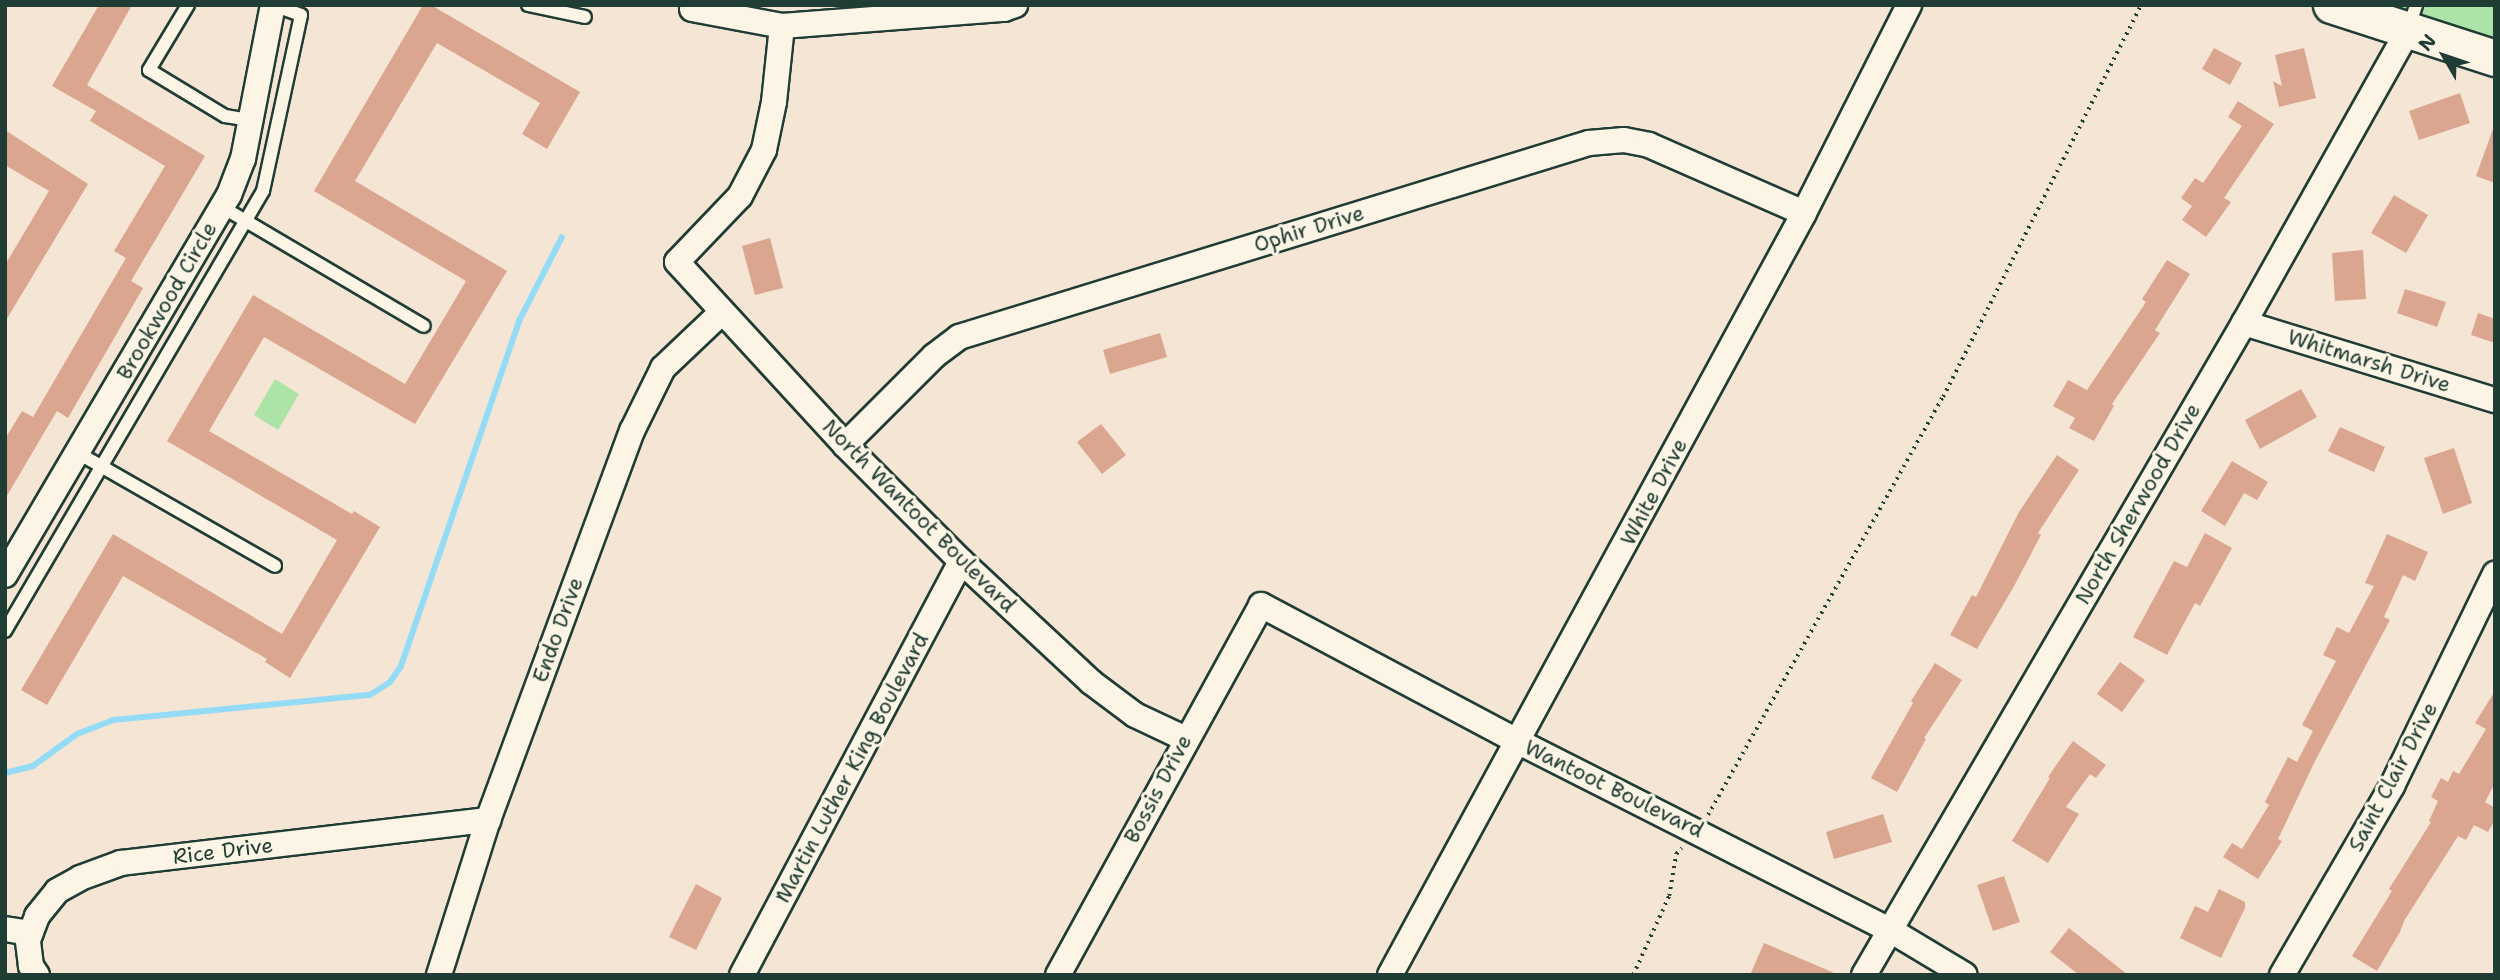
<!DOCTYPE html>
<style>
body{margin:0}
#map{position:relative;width:2500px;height:980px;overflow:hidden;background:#f5e5d4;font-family:"Shantell Sans",sans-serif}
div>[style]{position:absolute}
.green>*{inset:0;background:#ace3a7}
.stream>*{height:6px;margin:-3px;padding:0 3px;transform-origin:3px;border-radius:3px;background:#94dcf6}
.building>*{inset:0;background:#dba690}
.path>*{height:3.5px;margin-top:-1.75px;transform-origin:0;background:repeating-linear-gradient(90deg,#1f3d34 0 2px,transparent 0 7px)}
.roads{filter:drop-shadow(2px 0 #1f3d34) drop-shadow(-2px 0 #1f3d34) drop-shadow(0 2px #1f3d34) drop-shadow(0 -2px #1f3d34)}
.lane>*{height:12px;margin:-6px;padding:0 6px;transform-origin:6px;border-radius:6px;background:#fcf5e5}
.street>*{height:24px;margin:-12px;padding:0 12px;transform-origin:12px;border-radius:12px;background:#fcf5e5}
.secondary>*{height:35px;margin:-17.5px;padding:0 17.5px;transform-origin:17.5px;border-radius:17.5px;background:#fcf5e5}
span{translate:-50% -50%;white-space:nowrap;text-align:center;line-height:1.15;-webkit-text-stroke:6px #fcf5e5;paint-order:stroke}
.street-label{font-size:21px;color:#1f3d34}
.frame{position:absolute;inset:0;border:7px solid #1f3d34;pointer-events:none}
.north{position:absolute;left:2409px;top:21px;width:70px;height:70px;-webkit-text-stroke:5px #fcf5e5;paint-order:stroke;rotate:309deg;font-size:19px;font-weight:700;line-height:28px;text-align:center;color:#1f3d34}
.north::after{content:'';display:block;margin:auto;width:24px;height:32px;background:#1f3d34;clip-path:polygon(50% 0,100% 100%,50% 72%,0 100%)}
</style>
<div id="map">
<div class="green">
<div style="clip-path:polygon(2383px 5px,2495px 5px,2495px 42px)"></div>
<div style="clip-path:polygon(275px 379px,299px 394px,278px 430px,254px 415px)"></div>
</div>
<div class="stream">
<div style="left:5px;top:773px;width:29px;rotate:-14deg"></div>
<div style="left:33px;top:766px;width:54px;rotate:-36deg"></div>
<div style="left:77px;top:734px;width:39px;rotate:-21deg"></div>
<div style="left:113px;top:720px;width:258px;rotate:-5.6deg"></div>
<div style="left:370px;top:695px;width:24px;rotate:-33deg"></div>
<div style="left:390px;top:682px;width:19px;rotate:-55deg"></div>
<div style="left:401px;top:666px;width:365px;rotate:-71.1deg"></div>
<div style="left:519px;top:321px;width:94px;rotate:-62.9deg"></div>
</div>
<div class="building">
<div style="clip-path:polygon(99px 5px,132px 5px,87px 85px,205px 156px,131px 281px,143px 288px,68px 418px,57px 411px,5px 499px,5px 439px,22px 411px,33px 417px,75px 345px,126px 258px,114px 251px,165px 166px,90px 121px,96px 111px,52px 86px)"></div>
<div style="clip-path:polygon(423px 5px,431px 5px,580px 92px,547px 149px,522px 134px,540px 103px,437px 43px,355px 181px,507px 271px,415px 424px,264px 337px,209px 431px,352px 514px,354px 511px,380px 527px,290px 678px,265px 662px,267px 659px,123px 576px,47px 705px,21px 690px,113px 534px,282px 634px,337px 540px,167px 441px,253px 295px,405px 384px,466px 281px,314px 191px)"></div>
<div style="clip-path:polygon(2214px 48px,2242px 63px,2230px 85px,2202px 69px)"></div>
<div style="clip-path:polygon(2304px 48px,2316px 98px,2279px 107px,2273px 81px,2282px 86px,2275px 55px)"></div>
<div style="clip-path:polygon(2460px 93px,2470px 123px,2419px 140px,2409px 111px)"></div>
<div style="clip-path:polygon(2238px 101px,2274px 124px,2224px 198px,2231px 202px,2206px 237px,2182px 220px,2192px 206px,2181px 198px,2195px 178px,2203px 183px,2242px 126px,2228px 117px)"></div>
<div style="clip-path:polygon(2493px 129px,2495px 129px,2495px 183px,2476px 176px)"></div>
<div style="clip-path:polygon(5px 130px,88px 184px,5px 322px,5px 265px,49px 191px,5px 165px)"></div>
<div style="clip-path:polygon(2394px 195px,2428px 215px,2406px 253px,2371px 233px)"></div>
<div style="clip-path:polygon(770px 238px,783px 288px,755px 295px,742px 246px)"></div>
<div style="clip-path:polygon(2363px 250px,2366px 299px,2335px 301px,2332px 253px)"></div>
<div style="clip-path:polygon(2167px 260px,2190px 274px,2155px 330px,2160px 333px,2112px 404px,2114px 406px,2094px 441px,2069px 428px,2075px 418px,2053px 406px,2068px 380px,2087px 390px,2146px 302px,2142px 299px)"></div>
<div style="clip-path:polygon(2405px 289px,2446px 302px,2437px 327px,2397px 313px)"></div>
<div style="clip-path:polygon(2478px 313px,2495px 319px,2495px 343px,2471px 335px)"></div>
<div style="clip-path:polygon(1160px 333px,1167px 357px,1110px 374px,1103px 350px)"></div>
<div style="clip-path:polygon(2301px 389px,2317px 417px,2260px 449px,2245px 420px)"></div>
<div style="clip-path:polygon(1101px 424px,1126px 455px,1102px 474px,1077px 442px)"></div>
<div style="clip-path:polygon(2340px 427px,2385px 447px,2374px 472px,2328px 451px)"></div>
<div style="clip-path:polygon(2454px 448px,2472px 503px,2443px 514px,2424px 458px)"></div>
<div style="clip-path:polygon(2057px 455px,2079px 470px,2038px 533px,2041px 535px,2013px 588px,1977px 649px,1950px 635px,1972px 595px,1976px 597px,2019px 512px)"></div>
<div style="clip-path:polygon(2232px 461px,2268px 482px,2257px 500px,2244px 493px,2225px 526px,2201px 511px)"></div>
<div style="clip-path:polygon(2205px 533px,2232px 548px,2200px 606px,2195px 603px,2167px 655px,2133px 637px,2174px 561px,2187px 567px)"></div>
<div style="clip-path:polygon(2387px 534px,2428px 552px,2415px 581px,2403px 575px,2384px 617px,2390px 620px,2315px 761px,2278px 839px,2282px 841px,2258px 879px,2223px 857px,2232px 843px,2242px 849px,2269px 805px,2265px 802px,2288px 757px,2297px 762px,2313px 731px,2302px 725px,2336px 661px,2323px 655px,2337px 627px,2349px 633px,2374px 586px,2365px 583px)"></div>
<div style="clip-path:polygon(2120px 662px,2145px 680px,2122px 712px,2097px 694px)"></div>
<div style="clip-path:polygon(1935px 663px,1962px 680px,1924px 738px,1926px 739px,1897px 792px,1871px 778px,1913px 703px,1911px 701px)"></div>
<div style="clip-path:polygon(2495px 691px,2495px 783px,2485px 802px,2495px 808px,2495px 820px,2488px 832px,2474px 825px,2466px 840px,2458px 836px,2404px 921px,2400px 932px,2377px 971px,2352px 956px,2392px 891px,2389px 889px,2431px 822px,2429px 821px,2438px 801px,2431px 797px,2441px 778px,2448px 782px,2453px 771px,2459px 774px,2486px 729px,2475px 723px)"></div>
<div style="clip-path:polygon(2073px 741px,2106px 765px,2096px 778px,2090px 774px,2066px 807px,2079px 814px,2048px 863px,2012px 841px,2050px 778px,2048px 777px)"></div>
<div style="clip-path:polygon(1883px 814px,1892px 842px,1834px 859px,1826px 832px)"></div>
<div style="clip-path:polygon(2004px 876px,2020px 922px,1993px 931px,1977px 885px)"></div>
<div style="clip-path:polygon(696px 884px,722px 898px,696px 950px,669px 937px)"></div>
<div style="clip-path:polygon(2219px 889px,2245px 902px,2245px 908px,2221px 958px,2180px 938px,2195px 906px,2208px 912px)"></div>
<div style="clip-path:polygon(2069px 928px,2128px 975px,2079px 975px,2050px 952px)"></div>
<div style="clip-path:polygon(1764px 943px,1839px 975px,1750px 975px)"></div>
</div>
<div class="path">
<div style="left:1708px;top:815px;width:480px;rotate:-60.7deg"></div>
<div style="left:1943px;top:397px;width:439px;rotate:-63.2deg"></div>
<div style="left:1633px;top:975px;width:87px;rotate:-65.5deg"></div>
<div style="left:1669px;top:896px;width:43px;rotate:-80.5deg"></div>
<div style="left:1676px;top:854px;width:8px;rotate:-45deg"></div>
</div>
<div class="roads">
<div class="lane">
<div style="left:188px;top:5px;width:76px;rotate:121deg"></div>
<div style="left:149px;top:70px;width:89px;rotate:31.2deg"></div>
<div style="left:225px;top:116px;width:26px;rotate:9deg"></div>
<div style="left:528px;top:5px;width:58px;rotate:11.9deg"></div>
<div style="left:2409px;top:27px;width:23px;rotate:-72deg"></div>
<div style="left:222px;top:207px;width:234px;rotate:30.5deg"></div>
<div style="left:78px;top:453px;width:227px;rotate:29.8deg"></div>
<div style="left:5px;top:631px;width:510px;rotate:-59.61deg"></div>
<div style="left:263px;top:191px;width:180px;rotate:-77.8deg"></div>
<div style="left:301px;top:15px;width:30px;rotate:-160deg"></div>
</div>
<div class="street">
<div style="left:692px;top:9px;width:92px;rotate:10.7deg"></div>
<div style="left:782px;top:26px;width:223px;rotate:-4.4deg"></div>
<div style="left:1004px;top:9px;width:12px;rotate:-20deg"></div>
<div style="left:782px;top:26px;width:76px;rotate:96deg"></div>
<div style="left:774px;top:102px;width:49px;rotate:101.8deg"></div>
<div style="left:764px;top:150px;width:52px;rotate:117.6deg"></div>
<div style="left:740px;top:196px;width:91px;rotate:133.7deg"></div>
<div style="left:677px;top:262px;width:248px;rotate:47.4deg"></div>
<div style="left:845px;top:445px;width:164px;rotate:45deg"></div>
<div style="left:961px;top:561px;width:178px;rotate:42.9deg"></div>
<div style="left:1091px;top:682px;width:55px;rotate:36.9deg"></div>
<div style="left:1135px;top:715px;width:56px;rotate:25.2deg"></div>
<div style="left:2244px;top:323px;width:263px;rotate:17.1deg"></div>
<div style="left:845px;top:445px;width:126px;rotate:-45deg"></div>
<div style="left:934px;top:356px;width:31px;rotate:-37deg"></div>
<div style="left:959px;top:337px;width:659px;rotate:-17.12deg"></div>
<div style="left:1589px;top:143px;width:35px;rotate:-5deg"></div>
<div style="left:1624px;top:140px;width:25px;rotate:11deg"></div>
<div style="left:1649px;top:145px;width:169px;rotate:23.7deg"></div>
<div style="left:5px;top:575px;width:441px;rotate:-59.5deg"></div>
<div style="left:229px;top:195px;width:39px;rotate:-69deg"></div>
<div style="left:243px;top:159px;width:157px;rotate:-79deg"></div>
<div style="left:5px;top:929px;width:26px;rotate:9deg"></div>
<div style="left:37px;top:975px;width:11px;rotate:-124deg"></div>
<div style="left:31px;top:966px;width:26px;rotate:-97deg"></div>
<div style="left:28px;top:940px;width:26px;rotate:-69deg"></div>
<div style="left:37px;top:916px;width:32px;rotate:-51deg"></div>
<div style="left:57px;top:891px;width:26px;rotate:-29deg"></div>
<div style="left:80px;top:878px;width:44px;rotate:-20.1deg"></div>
<div style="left:121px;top:863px;width:370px;rotate:-6.7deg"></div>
<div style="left:439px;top:975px;width:163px;rotate:-72.5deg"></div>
<div style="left:488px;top:820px;width:415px;rotate:-69.7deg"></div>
<div style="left:632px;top:431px;width:70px;rotate:-63.8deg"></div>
<div style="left:663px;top:368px;width:81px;rotate:-43.5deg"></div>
<div style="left:742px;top:975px;width:468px;rotate:-62.1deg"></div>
<div style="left:1058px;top:975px;width:422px;rotate:-61.2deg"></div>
<div style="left:1261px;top:605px;width:292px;rotate:28deg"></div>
<div style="left:1519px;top:742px;width:416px;rotate:26.9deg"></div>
<div style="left:1890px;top:930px;width:87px;rotate:31deg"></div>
<div style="left:1390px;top:975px;width:867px;rotate:-61.48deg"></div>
<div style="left:1804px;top:213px;width:233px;rotate:-63.2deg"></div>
<div style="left:1864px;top:975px;width:755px;rotate:-59.77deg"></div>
<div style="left:2244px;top:323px;width:335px;rotate:-60.7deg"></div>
<div style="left:2282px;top:975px;width:219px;rotate:-59.8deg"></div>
<div style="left:2392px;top:786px;width:236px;rotate:-64.1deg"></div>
</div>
<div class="secondary">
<div style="left:2331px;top:5px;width:172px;rotate:17.9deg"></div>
</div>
</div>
<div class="street-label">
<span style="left:1309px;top:229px;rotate:-17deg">Ophir Drive</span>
<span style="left:167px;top:301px;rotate:-60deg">Brookwood Circle</span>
<span style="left:2369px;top:361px;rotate:17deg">Whitmarsh Drive</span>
<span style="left:1654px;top:492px;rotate:-62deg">White Drive</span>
<span style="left:2138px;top:504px;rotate:-60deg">North Sherwood Drive</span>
<span style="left:919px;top:516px;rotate:45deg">North Wantoot Boulevard</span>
<span style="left:558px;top:630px;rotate:-70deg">Endo Drive</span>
<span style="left:852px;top:768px;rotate:-62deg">Martin Luther King Boulevard</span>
<span style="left:2393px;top:777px;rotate:-62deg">Saint Clair Drive</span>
<span style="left:1158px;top:789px;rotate:-62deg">Bossis Drive</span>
<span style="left:1614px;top:789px;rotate:26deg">Wantoot Boulevard</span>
<span style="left:223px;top:851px;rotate:-7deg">Rice Drive</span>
</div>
<div class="frame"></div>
<div class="north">N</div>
</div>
